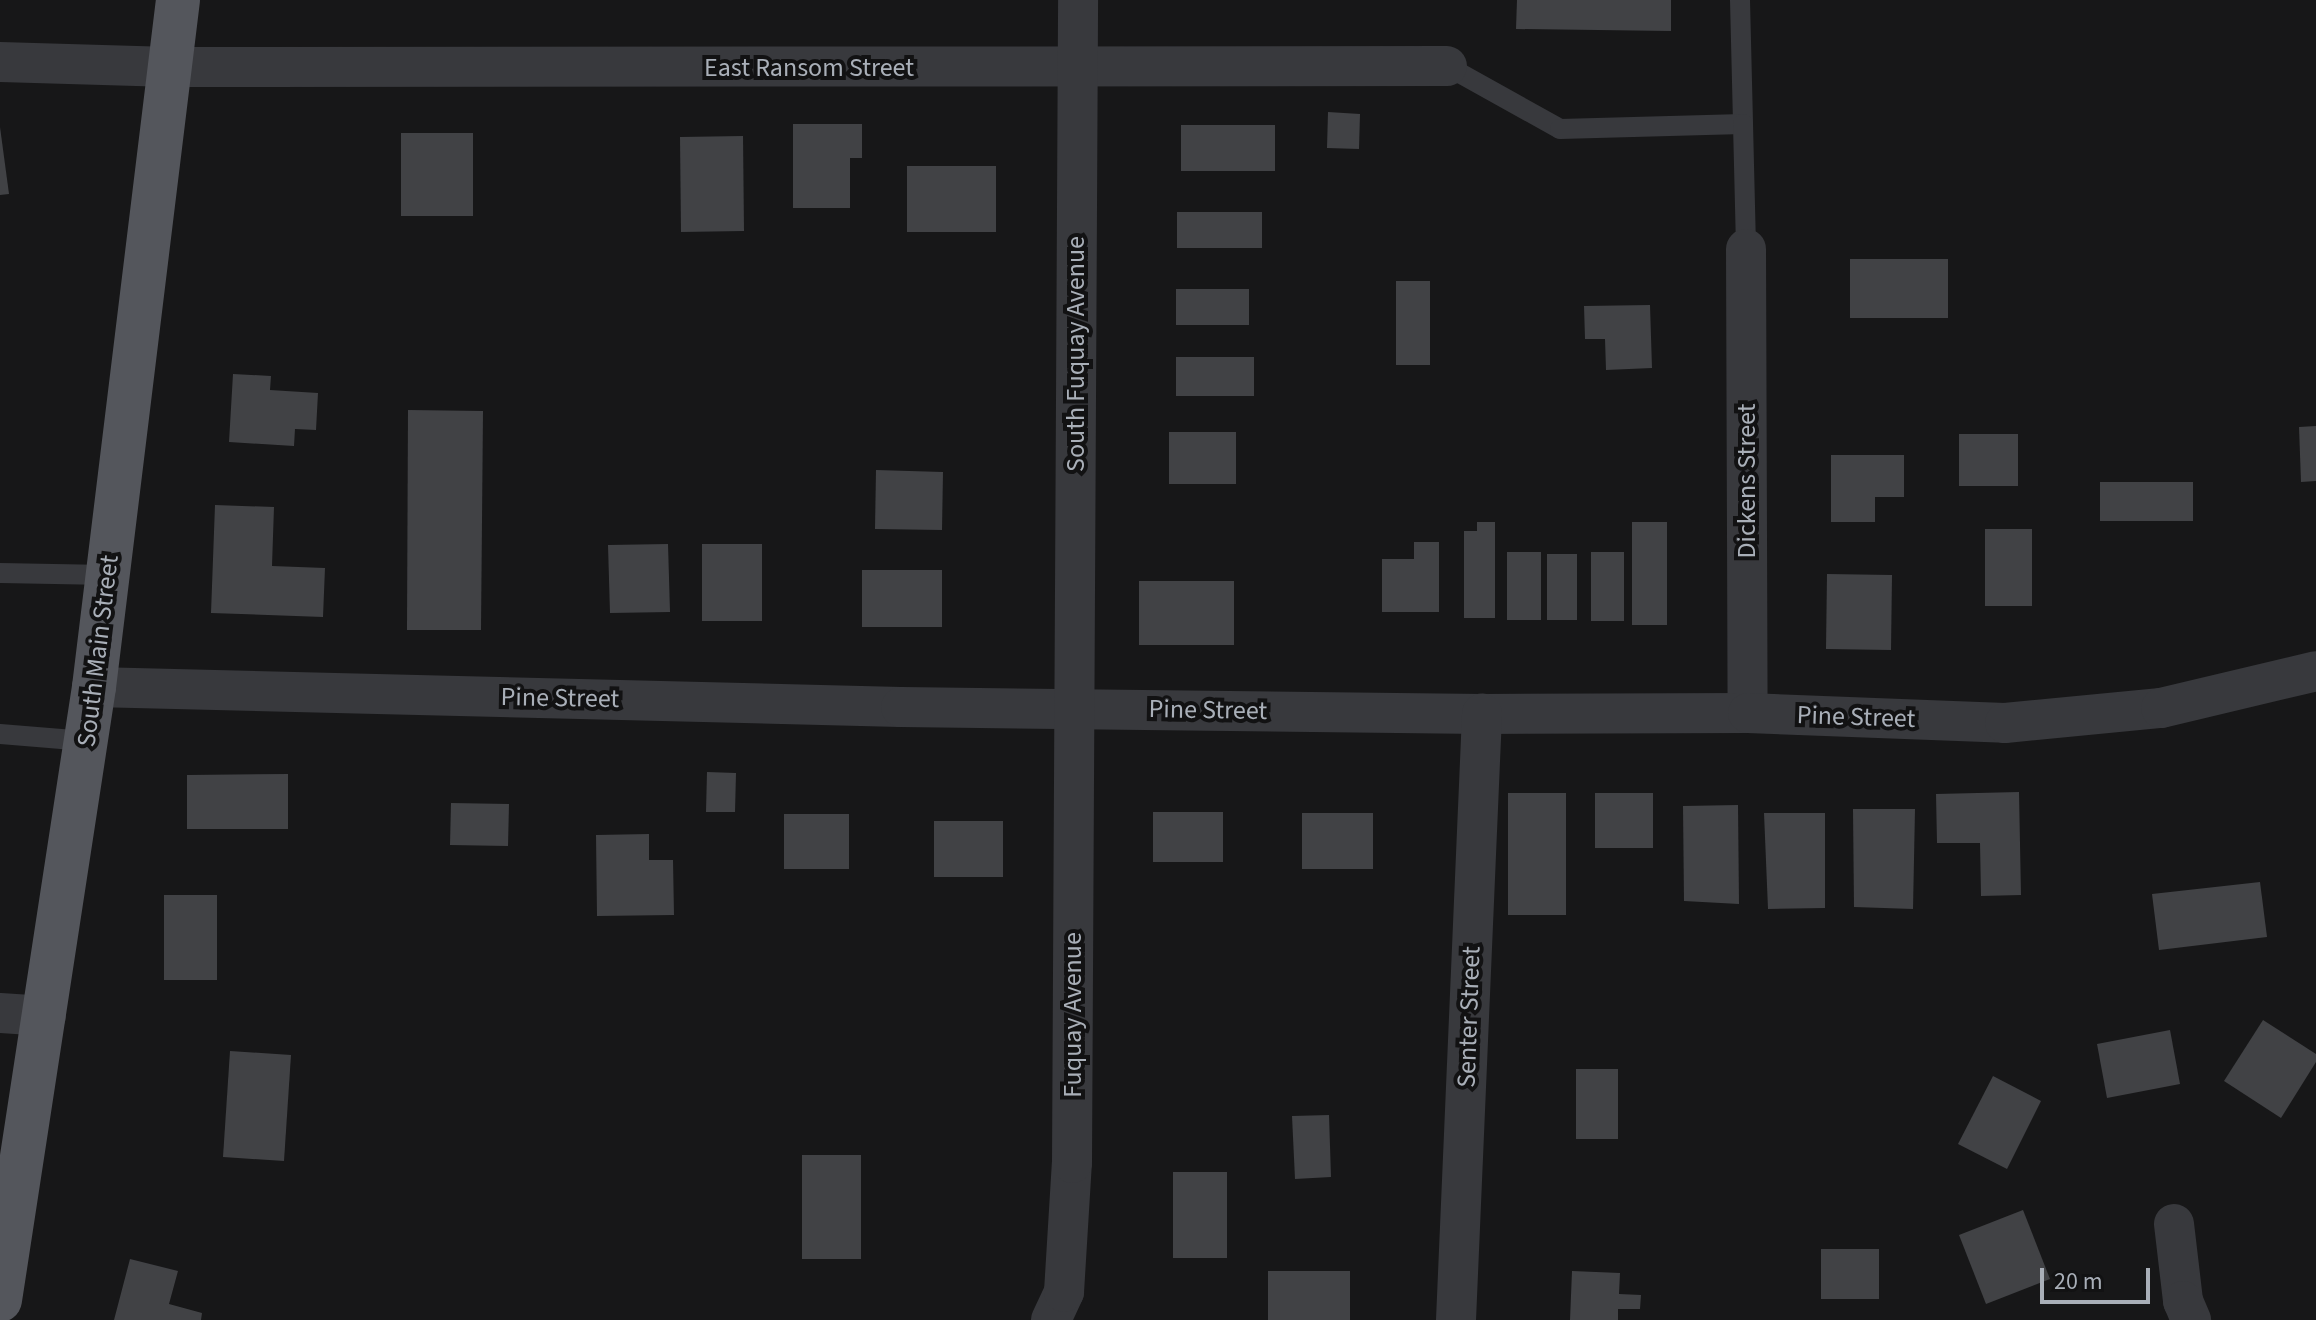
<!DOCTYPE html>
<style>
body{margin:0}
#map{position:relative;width:2316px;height:1320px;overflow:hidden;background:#171718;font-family:"Source Sans 3",sans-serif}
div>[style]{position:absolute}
.building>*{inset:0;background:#414245}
.service>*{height:20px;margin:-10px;padding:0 10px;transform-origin:10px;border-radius:10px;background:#38393d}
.minor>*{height:40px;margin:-20px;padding:0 20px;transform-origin:20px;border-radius:20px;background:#38393d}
.primary>*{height:44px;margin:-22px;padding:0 22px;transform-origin:22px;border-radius:22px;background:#54565c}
span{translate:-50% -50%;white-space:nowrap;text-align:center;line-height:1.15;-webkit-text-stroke:8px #121213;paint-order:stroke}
.street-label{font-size:26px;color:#a9afb8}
.scale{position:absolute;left:2040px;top:1268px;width:110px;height:36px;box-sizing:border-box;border:4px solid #a9afb8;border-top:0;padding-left:10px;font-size:24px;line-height:28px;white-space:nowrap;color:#a9afb8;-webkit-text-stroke:6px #121213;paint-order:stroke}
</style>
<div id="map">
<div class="building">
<div style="clip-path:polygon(1517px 0,1671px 0,1671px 31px,1516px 29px)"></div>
<div style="clip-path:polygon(1328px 112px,1360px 114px,1359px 149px,1327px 148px)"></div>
<div style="clip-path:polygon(793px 124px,862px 124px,862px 158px,850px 158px,850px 208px,793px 208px)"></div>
<div style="clip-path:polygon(1181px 125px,1275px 125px,1275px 171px,1181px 171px)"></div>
<div style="clip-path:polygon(0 127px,9px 194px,0 195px)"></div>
<div style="clip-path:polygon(401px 133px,473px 133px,473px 216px,401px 216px)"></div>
<div style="clip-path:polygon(743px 136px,744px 231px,681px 232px,680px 137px)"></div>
<div style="clip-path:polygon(907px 166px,996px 166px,996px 232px,907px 232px)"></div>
<div style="clip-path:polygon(1177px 212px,1262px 212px,1262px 248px,1177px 248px)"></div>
<div style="clip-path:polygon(1850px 259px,1948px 259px,1948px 318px,1850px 318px)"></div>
<div style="clip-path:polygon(1396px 281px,1430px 281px,1430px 365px,1396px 365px)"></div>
<div style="clip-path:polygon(1176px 289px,1249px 289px,1249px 325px,1176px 325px)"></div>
<div style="clip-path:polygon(1650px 305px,1652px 368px,1606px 370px,1605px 339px,1585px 339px,1584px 306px)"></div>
<div style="clip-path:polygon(1176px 357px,1254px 357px,1254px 396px,1176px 396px)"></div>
<div style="clip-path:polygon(233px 374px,271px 376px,270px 390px,318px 393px,316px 430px,295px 429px,294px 446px,229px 442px)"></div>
<div style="clip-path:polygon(408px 410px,483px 411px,481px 630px,407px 630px)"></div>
<div style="clip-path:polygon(2316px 426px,2316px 481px,2301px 482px,2299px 427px)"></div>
<div style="clip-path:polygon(1169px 432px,1236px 432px,1236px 484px,1169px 484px)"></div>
<div style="clip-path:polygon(1959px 434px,2018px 434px,2018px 486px,1959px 486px)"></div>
<div style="clip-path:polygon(1831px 455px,1904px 455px,1904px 497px,1875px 497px,1875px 522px,1831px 522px)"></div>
<div style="clip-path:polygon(876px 470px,943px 472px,942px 530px,875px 529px)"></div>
<div style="clip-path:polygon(2100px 482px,2193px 482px,2193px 521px,2100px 521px)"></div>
<div style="clip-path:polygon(215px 505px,274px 507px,272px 566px,325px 568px,323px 617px,211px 613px)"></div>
<div style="clip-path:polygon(1477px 522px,1495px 522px,1495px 618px,1464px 618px,1464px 531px,1477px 531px)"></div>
<div style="clip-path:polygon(1632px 522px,1667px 522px,1667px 625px,1632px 625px)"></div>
<div style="clip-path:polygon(1985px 529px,2032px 529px,2032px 606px,1985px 606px)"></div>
<div style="clip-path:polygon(1414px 542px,1439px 542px,1439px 612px,1382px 612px,1382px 559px,1414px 559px)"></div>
<div style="clip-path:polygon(668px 544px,670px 612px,610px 613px,608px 545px)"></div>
<div style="clip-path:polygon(702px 544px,762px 544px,762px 621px,702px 621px)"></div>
<div style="clip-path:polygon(1507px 552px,1541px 552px,1541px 620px,1507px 620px)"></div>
<div style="clip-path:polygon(1591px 552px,1624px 552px,1624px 621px,1591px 621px)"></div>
<div style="clip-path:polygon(1547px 554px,1577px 554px,1577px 620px,1547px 620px)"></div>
<div style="clip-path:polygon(862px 570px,942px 570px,942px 627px,862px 627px)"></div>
<div style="clip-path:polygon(1827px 574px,1892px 575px,1891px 650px,1826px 649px)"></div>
<div style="clip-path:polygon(1139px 581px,1234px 581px,1234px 645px,1139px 645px)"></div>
<div style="clip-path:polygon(707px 772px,736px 773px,735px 812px,706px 812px)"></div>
<div style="clip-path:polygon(288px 774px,288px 829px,187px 829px,187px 775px)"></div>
<div style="clip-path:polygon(2019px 792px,2021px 895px,1981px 896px,1980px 843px,1937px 843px,1936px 794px)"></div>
<div style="clip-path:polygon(1508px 793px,1566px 793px,1566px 915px,1508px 915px)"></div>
<div style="clip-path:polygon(1595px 793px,1653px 793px,1653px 848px,1595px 848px)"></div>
<div style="clip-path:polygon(451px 803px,509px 804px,508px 846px,450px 845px)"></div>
<div style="clip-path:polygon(1738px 805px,1739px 904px,1684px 901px,1683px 806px)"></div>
<div style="clip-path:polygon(1853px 809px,1915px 809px,1913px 909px,1854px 907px)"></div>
<div style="clip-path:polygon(1153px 812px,1223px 812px,1223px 862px,1153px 862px)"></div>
<div style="clip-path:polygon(1302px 813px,1373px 813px,1373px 869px,1302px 869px)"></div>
<div style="clip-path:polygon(1764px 813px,1825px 813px,1825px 908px,1768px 909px)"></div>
<div style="clip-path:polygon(784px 814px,849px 814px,849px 869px,784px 869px)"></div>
<div style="clip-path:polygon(934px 821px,1003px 821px,1003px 877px,934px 877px)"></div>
<div style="clip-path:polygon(649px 834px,649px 860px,673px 860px,674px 915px,597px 916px,596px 835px)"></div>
<div style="clip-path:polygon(2260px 882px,2267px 937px,2159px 950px,2152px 894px)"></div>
<div style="clip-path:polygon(164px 895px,217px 895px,217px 980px,164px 980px)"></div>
<div style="clip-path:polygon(2263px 1020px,2316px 1054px,2316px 1062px,2281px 1118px,2224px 1081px)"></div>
<div style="clip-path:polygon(2170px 1030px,2180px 1084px,2107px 1098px,2097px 1044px)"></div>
<div style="clip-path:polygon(230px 1051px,291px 1055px,284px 1161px,223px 1157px)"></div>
<div style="clip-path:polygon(1576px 1069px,1618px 1069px,1618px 1139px,1576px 1139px)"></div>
<div style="clip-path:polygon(1993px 1076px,2041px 1101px,2007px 1169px,1958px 1144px)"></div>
<div style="clip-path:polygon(1329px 1115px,1331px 1177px,1295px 1179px,1292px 1116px)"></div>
<div style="clip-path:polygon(802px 1155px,861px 1155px,861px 1259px,802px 1259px)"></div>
<div style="clip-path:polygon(1173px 1172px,1227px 1172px,1227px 1258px,1173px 1258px)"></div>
<div style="clip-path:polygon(2023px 1210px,2050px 1279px,1986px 1304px,1959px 1235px)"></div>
<div style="clip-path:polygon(1821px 1249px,1879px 1249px,1879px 1299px,1821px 1299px)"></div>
<div style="clip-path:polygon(130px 1259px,178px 1271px,169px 1304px,202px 1313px,201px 1320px,114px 1320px)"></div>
<div style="clip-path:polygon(1268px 1271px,1350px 1271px,1350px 1320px,1268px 1320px)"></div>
<div style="clip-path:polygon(1572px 1271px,1620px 1273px,1619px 1294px,1641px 1295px,1640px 1309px,1618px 1309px,1618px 1320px,1570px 1320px)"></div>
</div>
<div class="service">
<div style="left:1740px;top:0;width:124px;rotate:88.6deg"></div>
<div style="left:1447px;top:66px;width:129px;rotate:29.1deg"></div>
<div style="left:1560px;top:129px;width:183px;rotate:-1.6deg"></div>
<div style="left:1743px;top:124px;width:125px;rotate:88.6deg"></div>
<div style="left:0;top:573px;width:108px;rotate:1.1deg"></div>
<div style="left:0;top:734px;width:86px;rotate:4.7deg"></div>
</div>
<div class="minor">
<div style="left:0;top:62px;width:171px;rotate:1.7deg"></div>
<div style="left:171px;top:67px;width:1276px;rotate:-0.04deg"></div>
<div style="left:1746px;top:249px;width:464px;rotate:89.8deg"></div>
<div style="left:94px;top:687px;width:807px;rotate:1.42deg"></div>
<div style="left:901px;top:707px;width:581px;rotate:0.69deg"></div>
<div style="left:1482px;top:714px;width:266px;rotate:-0.2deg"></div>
<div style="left:1748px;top:713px;width:257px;rotate:2.2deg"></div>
<div style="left:2005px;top:723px;width:157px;rotate:-5.5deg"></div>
<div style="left:2161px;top:708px;width:159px;rotate:-13.4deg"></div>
<div style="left:0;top:1013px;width:46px;rotate:3.7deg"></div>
<div style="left:2174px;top:1224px;width:78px;rotate:83.3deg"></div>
<div style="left:2183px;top:1301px;width:21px;rotate:67deg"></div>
<div style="left:1051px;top:1320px;width:31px;rotate:-65deg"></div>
<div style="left:1064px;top:1292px;width:129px;rotate:-86.5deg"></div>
<div style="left:1072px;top:1163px;width:1163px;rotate:-89.7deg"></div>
<div style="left:1456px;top:1320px;width:607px;rotate:-87.54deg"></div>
</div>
<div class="primary">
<div style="left:0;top:1300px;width:620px;rotate:-81.28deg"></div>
<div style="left:94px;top:687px;width:692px;rotate:-83.03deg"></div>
</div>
<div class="street-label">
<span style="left:809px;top:68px">East Ransom Street</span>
<span style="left:1076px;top:354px;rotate:-90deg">South Fuquay Avenue</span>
<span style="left:1747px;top:481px;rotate:-90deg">Dickens Street</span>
<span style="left:98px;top:651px;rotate:-83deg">South Main Street</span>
<span style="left:560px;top:698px;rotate:1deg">Pine Street</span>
<span style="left:1208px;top:710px;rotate:1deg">Pine Street</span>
<span style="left:1856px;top:717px;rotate:2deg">Pine Street</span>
<span style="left:1073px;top:1015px;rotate:-90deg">Fuquay Avenue</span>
<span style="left:1469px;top:1017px;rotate:-88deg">Senter Street</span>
</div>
<div class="scale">20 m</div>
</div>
